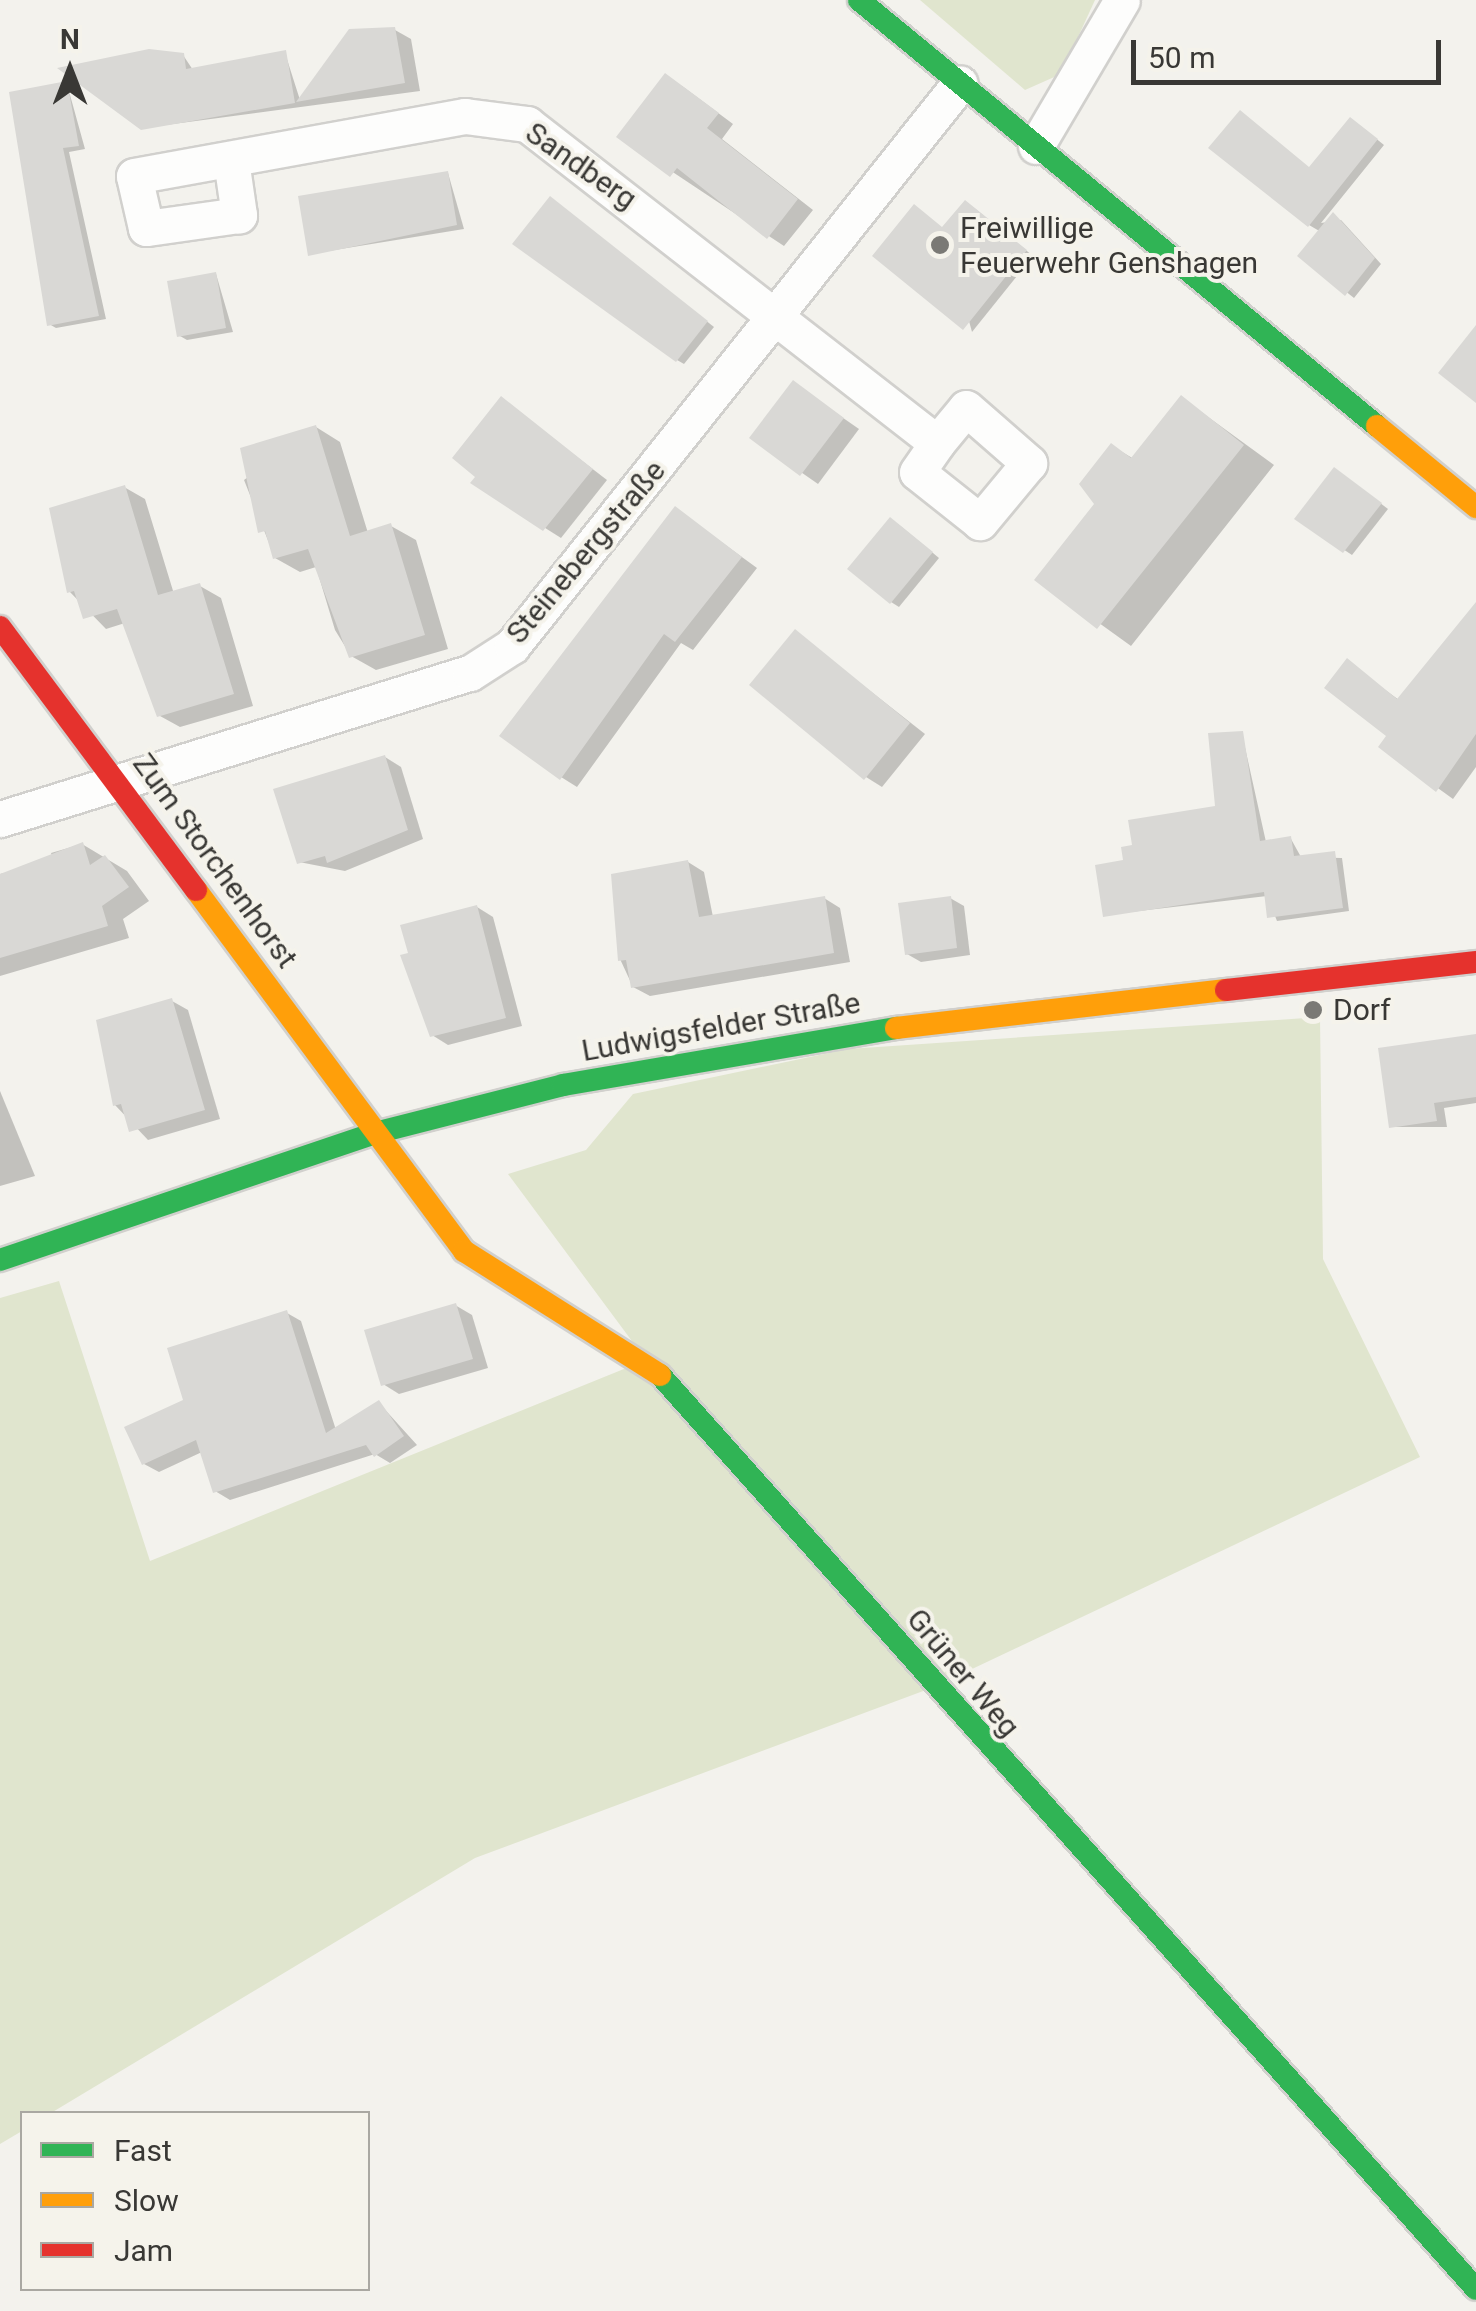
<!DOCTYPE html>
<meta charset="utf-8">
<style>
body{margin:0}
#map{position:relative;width:1476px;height:2311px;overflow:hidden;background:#f3f2ed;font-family:Roboto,sans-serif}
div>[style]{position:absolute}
.green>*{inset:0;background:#e0e5ce}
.shadow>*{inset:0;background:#0003}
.building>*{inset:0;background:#d9d8d5}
.roads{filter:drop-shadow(2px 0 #d1d0cd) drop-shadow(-2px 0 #d1d0cd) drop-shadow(0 2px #d1d0cd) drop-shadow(0 -2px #d1d0cd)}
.street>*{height:35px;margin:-17.5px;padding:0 17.5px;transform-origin:17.5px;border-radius:17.5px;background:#fdfdfc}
.fast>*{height:22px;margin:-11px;padding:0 11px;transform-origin:11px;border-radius:11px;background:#30b455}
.slow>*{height:22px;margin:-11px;padding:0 11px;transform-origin:11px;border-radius:11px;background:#ff9f0a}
.jam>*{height:22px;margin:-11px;padding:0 11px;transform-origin:11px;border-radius:11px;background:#e5322d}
.dots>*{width:28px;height:28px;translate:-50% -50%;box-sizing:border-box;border:5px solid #f5f3eb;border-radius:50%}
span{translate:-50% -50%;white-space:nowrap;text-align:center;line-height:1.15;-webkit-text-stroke:8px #f5f3eb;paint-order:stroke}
.street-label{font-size:30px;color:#393835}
.poi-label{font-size:30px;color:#393835}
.left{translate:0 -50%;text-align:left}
.legend{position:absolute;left:20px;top:2111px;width:350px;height:180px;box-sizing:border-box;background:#f5f3eb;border:2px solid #aaa8a2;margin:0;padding:12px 18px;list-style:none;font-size:30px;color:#393835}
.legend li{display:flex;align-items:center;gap:20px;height:50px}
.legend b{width:50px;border:2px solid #aaa8a2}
.north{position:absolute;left:20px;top:20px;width:100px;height:100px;-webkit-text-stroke:8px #f5f3eb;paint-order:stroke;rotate:0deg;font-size:28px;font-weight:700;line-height:40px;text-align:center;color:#393835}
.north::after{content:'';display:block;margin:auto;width:35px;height:45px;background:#393835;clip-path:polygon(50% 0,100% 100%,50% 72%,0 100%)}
.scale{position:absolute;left:1131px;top:40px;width:310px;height:45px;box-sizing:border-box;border:5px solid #393835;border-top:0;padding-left:12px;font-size:30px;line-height:35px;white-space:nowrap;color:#393835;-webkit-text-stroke:8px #f5f3eb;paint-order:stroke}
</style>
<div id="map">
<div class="green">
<div style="clip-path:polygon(920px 0,1095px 0,1061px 74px,1025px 90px)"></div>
<div style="clip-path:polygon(1320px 1017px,1323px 1259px,1420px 1457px,934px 1687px,475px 1858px,51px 2113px,22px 2114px,22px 2131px,0 2144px,0 1298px,59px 1281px,150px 1561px,646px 1360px,508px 1174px,586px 1150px,633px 1094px,848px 1049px)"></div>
</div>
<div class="shadow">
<div style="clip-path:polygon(395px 30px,411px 39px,420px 91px,143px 128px,183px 55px,193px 70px,285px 53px,300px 100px)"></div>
<div style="clip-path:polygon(67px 84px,85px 149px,69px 152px,106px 319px,56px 328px,49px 324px)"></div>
<div style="clip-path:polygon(682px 86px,733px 124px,722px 139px,813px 210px,784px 246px,620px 137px)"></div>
<div style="clip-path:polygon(1358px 124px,1384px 145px,1321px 223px,1341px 220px,1381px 264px,1354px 298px,1301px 256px,1321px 232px,1309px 225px,1311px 169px)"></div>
<div style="clip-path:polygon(448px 173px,464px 229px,310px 254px)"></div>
<div style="clip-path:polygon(558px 204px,714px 327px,684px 364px,677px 360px)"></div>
<div style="clip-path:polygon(973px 207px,1033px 256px,972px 332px,944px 229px)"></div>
<div style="clip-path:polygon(216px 274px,233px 332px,187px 340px,180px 336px)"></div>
<div style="clip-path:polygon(793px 383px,859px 429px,818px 484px,752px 438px)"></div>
<div style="clip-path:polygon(1182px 398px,1274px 465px,1131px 646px,1038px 579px,1097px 504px,1112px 446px,1134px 459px)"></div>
<div style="clip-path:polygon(501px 399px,607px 480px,561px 538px,474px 483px)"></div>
<div style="clip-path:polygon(316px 427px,340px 442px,368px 533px,391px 526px,416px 540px,448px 649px,376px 670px,351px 656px,335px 630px,316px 567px,300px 572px,275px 558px,244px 480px)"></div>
<div style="clip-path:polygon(1342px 474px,1388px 509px,1352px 555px,1297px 519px)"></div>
<div style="clip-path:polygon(124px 487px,145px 499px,174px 594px,200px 586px,221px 598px,253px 706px,180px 727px,160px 716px,125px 623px,106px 629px,69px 591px)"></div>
<div style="clip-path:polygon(676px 509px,757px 568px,693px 650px,681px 643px,577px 787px,561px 777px)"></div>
<div style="clip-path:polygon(898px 524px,939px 558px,899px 607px,891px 602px)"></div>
<div style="clip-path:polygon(1476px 606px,1476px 767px,1453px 799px,1381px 747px,1390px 736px,1347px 662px,1399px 700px)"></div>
<div style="clip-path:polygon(795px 632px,925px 734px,882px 787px,866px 777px)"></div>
<div style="clip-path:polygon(1242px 734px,1266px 842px,1291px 839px,1301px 857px,1342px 858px,1349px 911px,1277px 921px,1267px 896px,1105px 915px,1126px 863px,1218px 808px)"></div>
<div style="clip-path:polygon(385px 757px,401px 767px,423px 839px,345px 871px,299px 862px)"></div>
<div style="clip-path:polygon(82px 844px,127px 871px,149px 901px,123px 919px,129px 938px,0 976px,0 874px,54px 862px,51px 853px)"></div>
<div style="clip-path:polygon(688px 862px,704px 872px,713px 917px,824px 898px,840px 908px,850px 962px,650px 996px,633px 987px,620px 959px)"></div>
<div style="clip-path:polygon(950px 898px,964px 906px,970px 955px,921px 962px,907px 954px)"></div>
<div style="clip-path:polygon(477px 907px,493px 917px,522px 1026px,448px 1045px,432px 1035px)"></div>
<div style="clip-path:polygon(172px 1001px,188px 1010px,220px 1119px,148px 1140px,115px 1105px)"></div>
<div style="clip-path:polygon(1476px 1037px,1476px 1103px,1444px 1108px,1447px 1127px,1392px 1127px)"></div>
<div style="clip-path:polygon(0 1091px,35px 1176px,0 1186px)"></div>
<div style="clip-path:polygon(455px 1305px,472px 1315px,488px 1368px,399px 1394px,383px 1384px)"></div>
<div style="clip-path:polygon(287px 1313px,301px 1321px,336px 1430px,379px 1403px,417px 1445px,390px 1463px,375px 1454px,230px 1500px,215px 1491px,202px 1452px,159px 1472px,144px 1464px,186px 1402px)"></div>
</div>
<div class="building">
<div style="clip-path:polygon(395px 27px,405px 83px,296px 102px,349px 29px)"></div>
<div style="clip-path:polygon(149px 49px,184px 53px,186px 69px,286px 50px,295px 103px,141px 130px,57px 68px)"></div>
<div style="clip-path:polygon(665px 73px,719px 113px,707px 128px,798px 199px,767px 239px,677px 168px,670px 177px,616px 137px)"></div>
<div style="clip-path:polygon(67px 81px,79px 146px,63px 148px,99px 316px,47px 326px,9px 92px)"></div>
<div style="clip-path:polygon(1240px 110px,1309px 167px,1350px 117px,1378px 139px,1308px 227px,1208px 148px)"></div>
<div style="clip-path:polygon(448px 171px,457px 225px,308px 256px,298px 196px)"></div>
<div style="clip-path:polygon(550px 196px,708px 321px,676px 362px,512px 244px)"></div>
<div style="clip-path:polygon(965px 200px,1027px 250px,963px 330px,872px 256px,914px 204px,942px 227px)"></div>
<div style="clip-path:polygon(1333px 212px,1375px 258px,1345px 296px,1297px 256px)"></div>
<div style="clip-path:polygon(216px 272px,226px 328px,177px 337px,167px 281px)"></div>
<div style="clip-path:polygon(1476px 325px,1476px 403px,1438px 373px)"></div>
<div style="clip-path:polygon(793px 380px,844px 418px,800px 476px,749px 438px)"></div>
<div style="clip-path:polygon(1181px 395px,1244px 445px,1097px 629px,1034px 580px,1094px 504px,1079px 484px,1111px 443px,1131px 458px)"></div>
<div style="clip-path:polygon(501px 396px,593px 469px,543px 531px,470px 483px,475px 477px,452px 458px)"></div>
<div style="clip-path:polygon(316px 425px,350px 536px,391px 523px,425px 635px,349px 658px,308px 549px,273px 559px,265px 531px,258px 533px,240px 448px)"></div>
<div style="clip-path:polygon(1334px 467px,1382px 503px,1343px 553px,1294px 519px)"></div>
<div style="clip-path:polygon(125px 485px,158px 595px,200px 583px,234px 694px,157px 717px,117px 609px,83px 619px,74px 591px,67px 593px,49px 508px)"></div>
<div style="clip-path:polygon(675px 506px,742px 557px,675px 642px,664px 634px,560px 780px,499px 736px)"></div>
<div style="clip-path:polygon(890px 517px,933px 552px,890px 604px,847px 569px)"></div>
<div style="clip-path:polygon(1476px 602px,1476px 734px,1436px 792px,1378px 747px,1386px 736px,1324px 688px,1347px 658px,1397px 699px)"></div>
<div style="clip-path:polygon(795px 629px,910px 723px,864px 780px,749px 685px)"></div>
<div style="clip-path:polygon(1243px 731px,1260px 841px,1291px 836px,1294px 856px,1335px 851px,1343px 908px,1267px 918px,1264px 892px,1103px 917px,1095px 865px,1123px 860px,1121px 847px,1132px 845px,1128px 820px,1215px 806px,1208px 733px)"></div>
<div style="clip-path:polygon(385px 755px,408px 830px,327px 863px,325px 856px,297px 864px,273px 789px)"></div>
<div style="clip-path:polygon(83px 842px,90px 865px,105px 855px,129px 887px,102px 906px,108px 926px,0 958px,0 874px)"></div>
<div style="clip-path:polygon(688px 860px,699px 917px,825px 896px,834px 953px,631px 988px,626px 960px,618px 961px,611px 874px)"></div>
<div style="clip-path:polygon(951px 896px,957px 948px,905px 955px,898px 903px)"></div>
<div style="clip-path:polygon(477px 905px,506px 1018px,430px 1037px,400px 955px,408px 953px,400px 925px)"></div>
<div style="clip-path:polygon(172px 998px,205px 1110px,129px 1132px,121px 1104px,113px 1106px,96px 1020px)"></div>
<div style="clip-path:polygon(1476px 1034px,1476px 1097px,1434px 1103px,1437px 1121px,1389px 1128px,1378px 1048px)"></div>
<div style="clip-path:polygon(456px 1303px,473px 1359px,381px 1386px,364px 1330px)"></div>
<div style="clip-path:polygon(287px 1310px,326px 1433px,379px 1400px,404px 1436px,374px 1457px,366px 1445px,213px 1493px,196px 1440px,142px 1465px,124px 1427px,183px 1400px,167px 1348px)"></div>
</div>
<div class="roads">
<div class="street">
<div style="left:1036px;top:146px;width:169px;rotate:-59.5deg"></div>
<div style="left:231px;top:160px;width:56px;rotate:81.7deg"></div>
<div style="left:239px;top:215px;width:94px;rotate:172deg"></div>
<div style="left:146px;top:228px;width:53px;rotate:-103deg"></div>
<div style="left:134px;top:176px;width:336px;rotate:-10.3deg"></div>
<div style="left:465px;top:116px;width:63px;rotate:7.4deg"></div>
<div style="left:527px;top:124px;width:519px;rotate:37.88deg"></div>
<div style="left:937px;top:443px;width:45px;rotate:-50.4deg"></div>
<div style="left:966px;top:408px;width:84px;rotate:41.1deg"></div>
<div style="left:1029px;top:463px;width:77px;rotate:129.7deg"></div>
<div style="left:980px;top:522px;width:80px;rotate:-141.6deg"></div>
<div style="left:917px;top:472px;width:35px;rotate:-55deg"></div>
<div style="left:0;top:819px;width:492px;rotate:-17.3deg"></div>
<div style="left:470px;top:673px;width:50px;rotate:-32.7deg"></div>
<div style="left:512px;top:646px;width:719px;rotate:-51.49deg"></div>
</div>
<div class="fast">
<div style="left:859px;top:0;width:671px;rotate:39.43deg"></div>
<div style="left:0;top:1260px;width:400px;rotate:-18.7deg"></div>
<div style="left:379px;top:1132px;width:190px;rotate:-14.3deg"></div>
<div style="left:563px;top:1085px;width:338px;rotate:-9.7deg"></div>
<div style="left:660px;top:1375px;width:1225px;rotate:48.24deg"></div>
</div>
<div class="slow">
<div style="left:1377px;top:426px;width:128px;rotate:39.3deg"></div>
<div style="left:196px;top:890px;width:450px;rotate:53.4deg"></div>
<div style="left:464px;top:1251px;width:232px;rotate:32.3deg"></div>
<div style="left:896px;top:1028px;width:332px;rotate:-6.6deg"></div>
</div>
<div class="jam">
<div style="left:0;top:627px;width:328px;rotate:53.3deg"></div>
<div style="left:1226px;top:990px;width:252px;rotate:-6.4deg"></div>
</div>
</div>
<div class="dots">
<div style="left:940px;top:245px;background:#7a7975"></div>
<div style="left:1313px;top:1010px;background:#7a7975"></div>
</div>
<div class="street-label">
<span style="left:581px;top:166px;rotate:35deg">Sandberg</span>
<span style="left:586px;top:552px;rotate:-50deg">Steinebergstraße</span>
<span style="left:215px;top:861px;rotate:54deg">Zum Storchenhorst</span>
<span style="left:721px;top:1027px;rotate:-10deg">Ludwigsfelder Straße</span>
<span style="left:963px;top:1673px;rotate:50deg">Grüner Weg</span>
</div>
<div class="poi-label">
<span class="left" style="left:960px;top:245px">Freiwillige<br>Feuerwehr Genshagen</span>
<span class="left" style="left:1333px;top:1010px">Dorf</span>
</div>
<ul class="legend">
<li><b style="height:12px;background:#30b455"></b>Fast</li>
<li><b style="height:12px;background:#ff9f0a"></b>Slow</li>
<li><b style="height:12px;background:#e5322d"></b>Jam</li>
</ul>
<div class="north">N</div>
<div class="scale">50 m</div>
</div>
